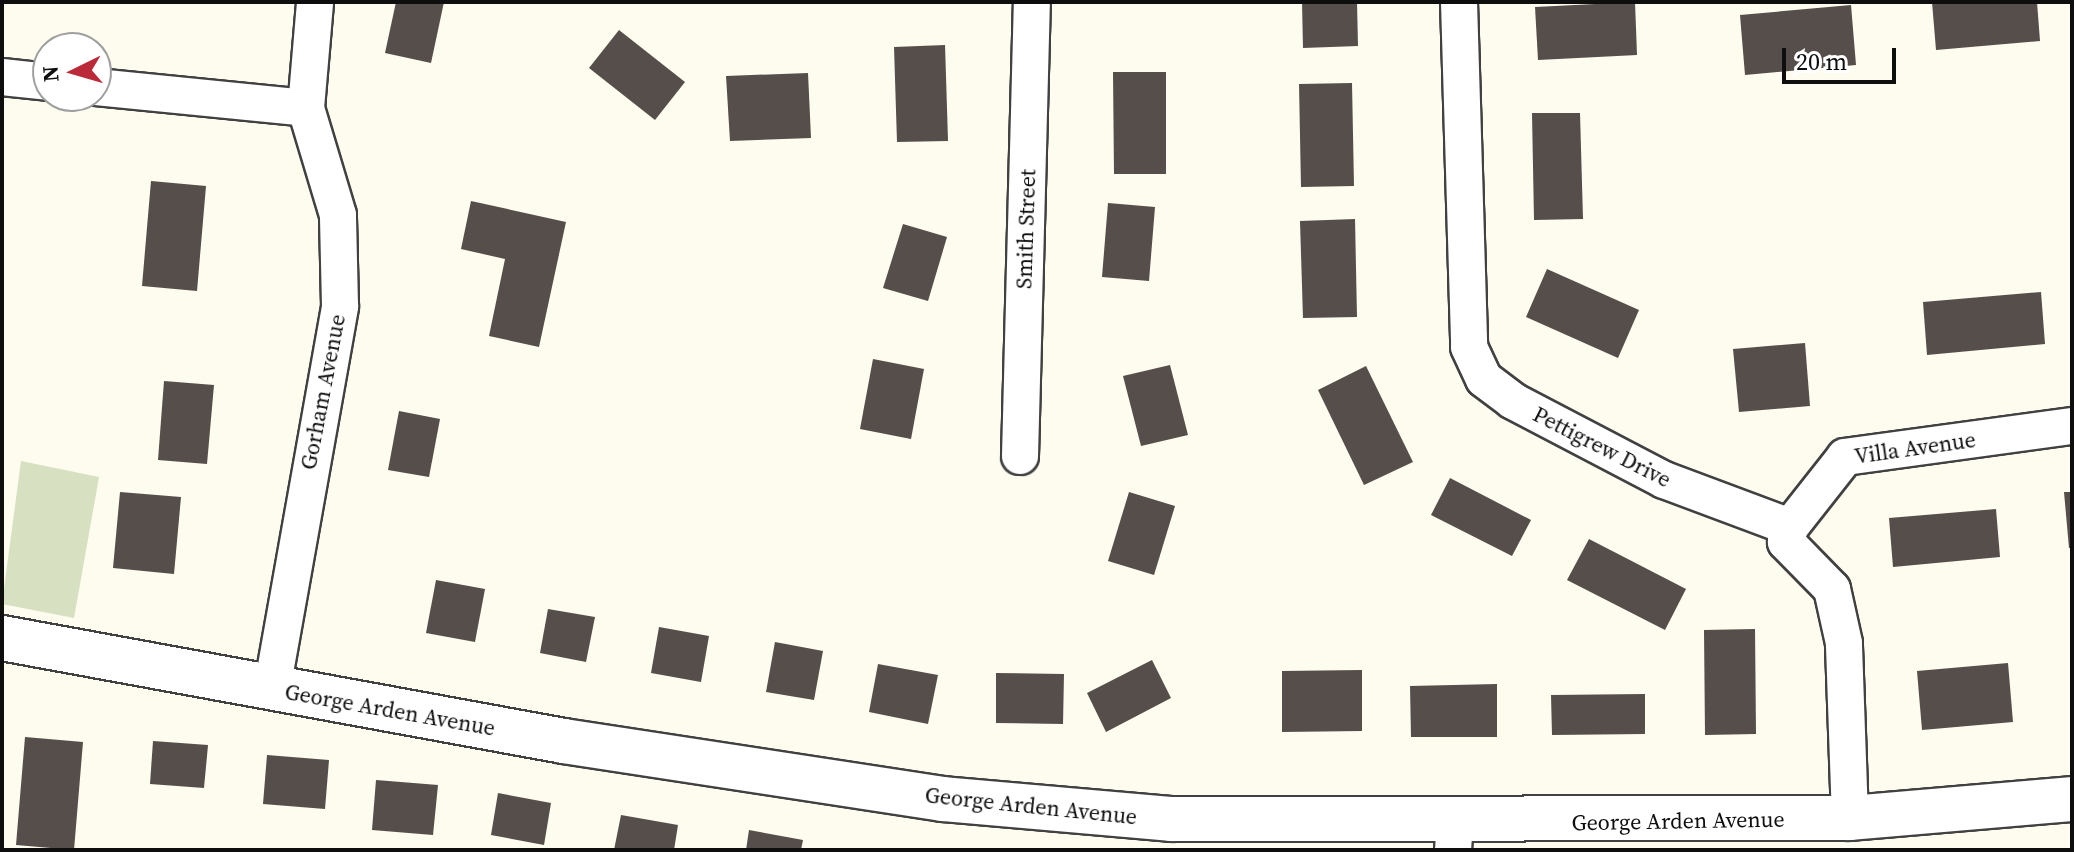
<!DOCTYPE html>
<style>
body{margin:0}
#map{position:relative;width:2074px;height:852px;overflow:hidden;background:#fefbef;font-family:"Source Serif 4",serif}
div>[style]{position:absolute}
.cemetery>*{inset:0;background:#d7e0c0}
.building>*{inset:0;background:#564e4a}
.roads{filter:drop-shadow(2px 0 #414141) drop-shadow(-2px 0 #414141) drop-shadow(0 2px #414141) drop-shadow(0 -2px #414141)}
.minor>*{height:36px;margin:-18px;padding:0 18px;transform-origin:18px;border-radius:18px;background:#fff}
.tertiary>*{height:44px;margin:-22px;padding:0 22px;transform-origin:22px;border-radius:22px;background:#fff}
span{translate:-50% -50%;white-space:nowrap;text-align:center;line-height:1.15;-webkit-text-stroke:8px #fff;paint-order:stroke}
.street-label{font-size:22px;color:#0e0e0e}
.frame{position:absolute;inset:0;border:4px solid #0e0e0e;pointer-events:none}
.north{position:absolute;left:32px;top:32px;width:80px;height:80px;box-sizing:border-box;background:#fff;border:2px solid #9f9f9f;border-radius:50%;rotate:265deg;font-size:22px;font-weight:700;line-height:32px;text-align:center;color:#0e0e0e}
.north::after{content:'';display:block;margin:auto;width:28px;height:36px;background:#ba2a38;clip-path:polygon(50% 0,100% 100%,50% 72%,0 100%)}
.scale{position:absolute;left:1782px;top:48px;width:114px;height:36px;box-sizing:border-box;border:4px solid #0e0e0e;border-top:0;padding-left:10px;font-size:24px;line-height:28px;white-space:nowrap;color:#0e0e0e;-webkit-text-stroke:6px #fff;paint-order:stroke}
</style>
<div id="map">
<div class="cemetery">
<div style="clip-path:polygon(21px 461px,99px 477px,74px 618px,2px 604px)"></div>
</div>
<div class="building">
<div style="clip-path:polygon(396px 2px,444px 2px,431px 63px,385px 53px)"></div>
<div style="clip-path:polygon(1302px 2px,1357px 2px,1358px 46px,1303px 48px)"></div>
<div style="clip-path:polygon(1635px 2px,1637px 55px,1538px 60px,1535px 7px)"></div>
<div style="clip-path:polygon(1932px 2px,2037px 2px,2040px 41px,1936px 50px)"></div>
<div style="clip-path:polygon(1851px 5px,1856px 65px,1745px 75px,1740px 15px)"></div>
<div style="clip-path:polygon(619px 30px,685px 82px,655px 120px,589px 68px)"></div>
<div style="clip-path:polygon(945px 45px,948px 141px,897px 142px,894px 47px)"></div>
<div style="clip-path:polygon(1113px 72px,1166px 72px,1166px 174px,1114px 174px)"></div>
<div style="clip-path:polygon(808px 73px,811px 138px,730px 141px,726px 76px)"></div>
<div style="clip-path:polygon(1352px 83px,1354px 186px,1301px 187px,1299px 84px)"></div>
<div style="clip-path:polygon(1532px 113px,1580px 113px,1583px 219px,1534px 220px)"></div>
<div style="clip-path:polygon(151px 181px,206px 186px,197px 291px,142px 286px)"></div>
<div style="clip-path:polygon(471px 201px,566px 222px,539px 347px,489px 336px,505px 259px,461px 249px)"></div>
<div style="clip-path:polygon(1108px 203px,1155px 207px,1149px 281px,1102px 277px)"></div>
<div style="clip-path:polygon(1355px 219px,1357px 317px,1303px 318px,1300px 221px)"></div>
<div style="clip-path:polygon(903px 224px,947px 237px,928px 301px,883px 288px)"></div>
<div style="clip-path:polygon(1547px 269px,1639px 310px,1618px 358px,1526px 317px)"></div>
<div style="clip-path:polygon(2041px 292px,2045px 344px,1927px 355px,1923px 302px)"></div>
<div style="clip-path:polygon(1805px 343px,1810px 406px,1739px 412px,1733px 349px)"></div>
<div style="clip-path:polygon(873px 359px,924px 369px,911px 439px,860px 429px)"></div>
<div style="clip-path:polygon(1170px 365px,1188px 435px,1141px 446px,1123px 376px)"></div>
<div style="clip-path:polygon(1366px 366px,1413px 462px,1364px 485px,1318px 390px)"></div>
<div style="clip-path:polygon(164px 381px,214px 385px,207px 464px,158px 460px)"></div>
<div style="clip-path:polygon(399px 411px,440px 419px,429px 477px,388px 470px)"></div>
<div style="clip-path:polygon(1450px 478px,1531px 520px,1512px 556px,1431px 515px)"></div>
<div style="clip-path:polygon(120px 492px,181px 497px,174px 574px,113px 568px)"></div>
<div style="clip-path:polygon(1129px 492px,1175px 506px,1154px 575px,1108px 561px)"></div>
<div style="clip-path:polygon(2064px 492px,2072px 492px,2072px 548px,2069px 548px)"></div>
<div style="clip-path:polygon(1996px 509px,2000px 557px,1893px 567px,1889px 518px)"></div>
<div style="clip-path:polygon(1589px 539px,1686px 589px,1665px 630px,1567px 580px)"></div>
<div style="clip-path:polygon(436px 580px,485px 589px,475px 642px,426px 633px)"></div>
<div style="clip-path:polygon(548px 609px,595px 617px,586px 662px,540px 653px)"></div>
<div style="clip-path:polygon(659px 627px,709px 636px,701px 682px,651px 673px)"></div>
<div style="clip-path:polygon(1755px 629px,1756px 734px,1705px 735px,1704px 630px)"></div>
<div style="clip-path:polygon(775px 642px,823px 651px,814px 700px,766px 692px)"></div>
<div style="clip-path:polygon(1152px 660px,1171px 698px,1106px 732px,1087px 693px)"></div>
<div style="clip-path:polygon(2008px 663px,2013px 722px,1922px 730px,1917px 671px)"></div>
<div style="clip-path:polygon(878px 664px,938px 675px,928px 724px,869px 712px)"></div>
<div style="clip-path:polygon(1362px 670px,1362px 731px,1282px 732px,1282px 671px)"></div>
<div style="clip-path:polygon(996px 673px,1064px 674px,1063px 724px,996px 723px)"></div>
<div style="clip-path:polygon(1497px 684px,1497px 737px,1411px 737px,1410px 686px)"></div>
<div style="clip-path:polygon(1645px 694px,1645px 734px,1552px 735px,1551px 695px)"></div>
<div style="clip-path:polygon(25px 737px,83px 742px,74px 850px,16px 845px)"></div>
<div style="clip-path:polygon(153px 741px,208px 745px,204px 788px,150px 784px)"></div>
<div style="clip-path:polygon(267px 755px,329px 760px,325px 809px,263px 804px)"></div>
<div style="clip-path:polygon(376px 780px,438px 785px,433px 835px,372px 830px)"></div>
<div style="clip-path:polygon(498px 793px,551px 803px,544px 845px,491px 835px)"></div>
<div style="clip-path:polygon(621px 815px,678px 825px,674px 850px,614px 850px)"></div>
<div style="clip-path:polygon(749px 830px,803px 840px,801px 850px,746px 850px)"></div>
</div>
<div class="roads">
<div class="minor">
<div style="left:1459px;top:2px;width:345px;rotate:88.3deg"></div>
<div style="left:1469px;top:347px;width:35px;rotate:65deg"></div>
<div style="left:1484px;top:379px;width:36px;rotate:37deg"></div>
<div style="left:1513px;top:401px;width:170px;rotate:27.6deg"></div>
<div style="left:1664px;top:480px;width:134px;rotate:20.5deg"></div>
<div style="left:2px;top:77px;width:46px;rotate:6.2deg"></div>
<div style="left:96px;top:87px;width:211px;rotate:5.7deg"></div>
<div style="left:1020px;top:456px;width:454px;rotate:-88.5deg"></div>
<div style="left:272px;top:689px;width:389px;rotate:-79.9deg"></div>
<div style="left:340px;top:306px;width:91px;rotate:-91.3deg"></div>
<div style="left:338px;top:215px;width:112px;rotate:-106.7deg"></div>
<div style="left:306px;top:108px;width:106px;rotate:-85.1deg"></div>
<div style="left:1850px;top:818px;width:175px;rotate:-92deg"></div>
<div style="left:1844px;top:643px;width:55px;rotate:-102.5deg"></div>
<div style="left:1832px;top:589px;width:66px;rotate:-134.4deg"></div>
<div style="left:1786px;top:542px;width:16px;rotate:-75deg"></div>
<div style="left:1790px;top:527px;width:89px;rotate:-51.8deg"></div>
<div style="left:1845px;top:457px;width:229px;rotate:-7.8deg"></div>
<div style="left:1453px;top:850px;width:30px;rotate:-86deg"></div>
</div>
<div class="tertiary">
<div style="left:2px;top:638px;width:571px;rotate:10.39deg"></div>
<div style="left:564px;top:741px;width:383px;rotate:8.7deg"></div>
<div style="left:943px;top:799px;width:229px;rotate:5deg"></div>
<div style="left:1171px;top:819px;width:679px;rotate:-0.08deg"></div>
<div style="left:1850px;top:818px;width:223px;rotate:-4.9deg"></div>
</div>
</div>
<div class="street-label">
<span style="left:1026px;top:229px;rotate:-88deg">Smith Street</span>
<span style="left:323px;top:392px;rotate:-79deg">Gorham Avenue</span>
<span style="left:1602px;top:447px;rotate:27deg">Pettigrew Drive</span>
<span style="left:1915px;top:448px;rotate:-8deg">Villa Avenue</span>
<span style="left:390px;top:710px;rotate:10deg">George Arden Avenue</span>
<span style="left:1031px;top:806px;rotate:6deg">George Arden Avenue</span>
<span style="left:1678px;top:821px;rotate:-1deg">George Arden Avenue</span>
</div>
<div class="frame"></div>
<div class="north">N</div>
<div class="scale">20 m</div>
</div>
